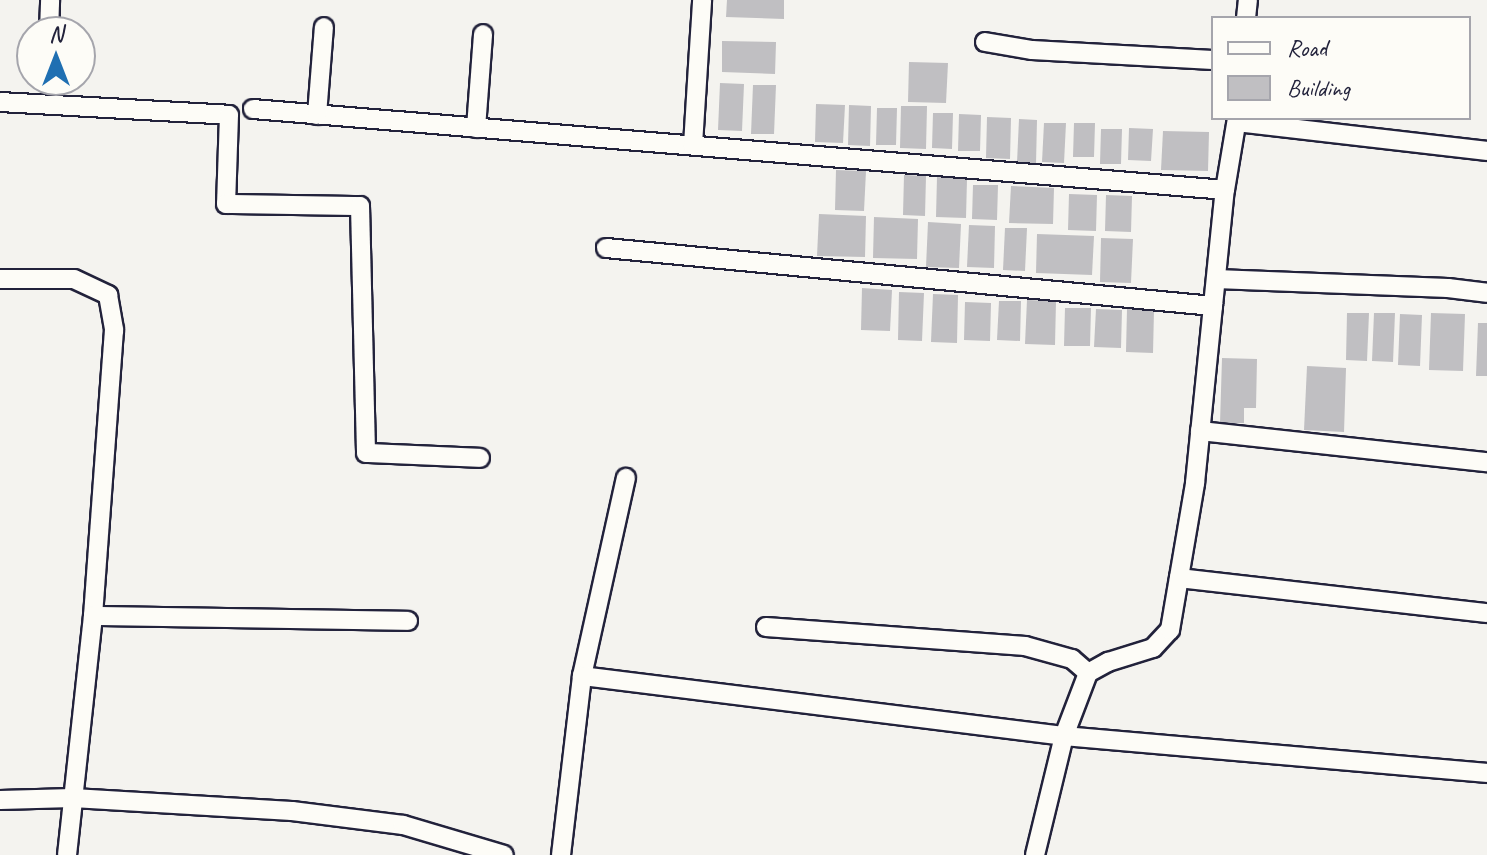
<!DOCTYPE html>
<style>
body{margin:0}
#map{position:relative;width:1487px;height:855px;overflow:hidden;background:#f4f3ef;font-family:Caveat,sans-serif}
div>[style]{position:absolute}
.building>*{inset:0;background:#c0bfc2}
.roads{filter:drop-shadow(2px 0 #22223b) drop-shadow(-2px 0 #22223b) drop-shadow(0 2px #22223b) drop-shadow(0 -2px #22223b)}
.street>*{height:18px;margin:-9px;padding:0 9px;transform-origin:9px;border-radius:9px;background:#fdfcf7}
span{translate:-50% -50%;white-space:nowrap;text-align:center;line-height:1.15;-webkit-text-stroke:6px #fdfcf7;paint-order:stroke}
.legend{position:absolute;left:1211px;top:16px;width:260px;height:104px;box-sizing:border-box;background:#fdfcf7;border:2px solid #a5a5ac;margin:0;padding:10px 14px;list-style:none;font-size:24px;color:#22223b}
.legend li{display:flex;align-items:center;gap:16px;height:40px}
.legend b{width:40px;border:2px solid #a5a5ac}
.north{position:absolute;left:16px;top:16px;width:80px;height:80px;box-sizing:border-box;background:#fdfcf7;border:2px solid #a5a5ac;border-radius:50%;rotate:0deg;font-size:22px;font-weight:700;line-height:32px;text-align:center;color:#22223b}
.north::after{content:'';display:block;margin:auto;width:28px;height:36px;background:#1f6fb2;clip-path:polygon(50% 0,100% 100%,50% 72%,0 100%)}
</style>
<div id="map">
<div class="building">
<div style="clip-path:polygon(727px 0,784px 0,784px 19px,726px 17px)"></div>
<div style="clip-path:polygon(722px 41px,776px 42px,775px 74px,722px 72px)"></div>
<div style="clip-path:polygon(909px 62px,948px 63px,946px 103px,908px 102px)"></div>
<div style="clip-path:polygon(720px 83px,744px 84px,742px 131px,718px 130px)"></div>
<div style="clip-path:polygon(753px 85px,776px 85px,774px 134px,751px 134px)"></div>
<div style="clip-path:polygon(816px 104px,845px 105px,843px 143px,815px 142px)"></div>
<div style="clip-path:polygon(849px 105px,871px 106px,870px 146px,848px 145px)"></div>
<div style="clip-path:polygon(901px 106px,927px 106px,926px 149px,900px 148px)"></div>
<div style="clip-path:polygon(877px 108px,897px 108px,896px 145px,876px 145px)"></div>
<div style="clip-path:polygon(933px 113px,953px 113px,952px 149px,932px 148px)"></div>
<div style="clip-path:polygon(959px 114px,981px 115px,980px 151px,958px 151px)"></div>
<div style="clip-path:polygon(987px 117px,1011px 118px,1010px 159px,986px 158px)"></div>
<div style="clip-path:polygon(1019px 119px,1037px 120px,1036px 164px,1017px 163px)"></div>
<div style="clip-path:polygon(1044px 123px,1066px 123px,1064px 163px,1042px 162px)"></div>
<div style="clip-path:polygon(1074px 123px,1095px 123px,1094px 157px,1073px 157px)"></div>
<div style="clip-path:polygon(1129px 128px,1153px 129px,1151px 161px,1128px 160px)"></div>
<div style="clip-path:polygon(1101px 129px,1122px 129px,1121px 164px,1100px 164px)"></div>
<div style="clip-path:polygon(1163px 131px,1209px 132px,1208px 171px,1161px 170px)"></div>
<div style="clip-path:polygon(836px 170px,866px 171px,864px 211px,835px 210px)"></div>
<div style="clip-path:polygon(904px 175px,926px 176px,925px 216px,903px 215px)"></div>
<div style="clip-path:polygon(937px 177px,967px 179px,966px 218px,936px 217px)"></div>
<div style="clip-path:polygon(973px 185px,998px 185px,997px 220px,972px 219px)"></div>
<div style="clip-path:polygon(1011px 186px,1054px 188px,1053px 224px,1009px 223px)"></div>
<div style="clip-path:polygon(1069px 194px,1097px 195px,1096px 231px,1068px 230px)"></div>
<div style="clip-path:polygon(1106px 195px,1132px 196px,1131px 232px,1105px 231px)"></div>
<div style="clip-path:polygon(819px 214px,866px 216px,865px 257px,817px 256px)"></div>
<div style="clip-path:polygon(874px 217px,918px 219px,917px 259px,873px 258px)"></div>
<div style="clip-path:polygon(928px 222px,961px 224px,959px 268px,926px 267px)"></div>
<div style="clip-path:polygon(969px 225px,995px 226px,994px 268px,967px 267px)"></div>
<div style="clip-path:polygon(1005px 228px,1027px 228px,1025px 271px,1003px 270px)"></div>
<div style="clip-path:polygon(1037px 234px,1094px 236px,1092px 275px,1036px 273px)"></div>
<div style="clip-path:polygon(1101px 238px,1133px 239px,1131px 283px,1100px 282px)"></div>
<div style="clip-path:polygon(862px 288px,892px 290px,890px 331px,861px 330px)"></div>
<div style="clip-path:polygon(899px 292px,924px 293px,922px 341px,898px 340px)"></div>
<div style="clip-path:polygon(933px 294px,958px 295px,957px 343px,931px 342px)"></div>
<div style="clip-path:polygon(1027px 300px,1056px 301px,1055px 345px,1025px 344px)"></div>
<div style="clip-path:polygon(999px 301px,1021px 301px,1020px 341px,997px 340px)"></div>
<div style="clip-path:polygon(965px 302px,991px 303px,990px 341px,964px 340px)"></div>
<div style="clip-path:polygon(1065px 308px,1091px 308px,1090px 346px,1064px 346px)"></div>
<div style="clip-path:polygon(1096px 309px,1122px 310px,1121px 348px,1094px 347px)"></div>
<div style="clip-path:polygon(1127px 309px,1154px 310px,1153px 353px,1126px 352px)"></div>
<div style="clip-path:polygon(1347px 313px,1369px 313px,1367px 361px,1346px 360px)"></div>
<div style="clip-path:polygon(1374px 313px,1395px 313px,1393px 362px,1372px 361px)"></div>
<div style="clip-path:polygon(1431px 313px,1465px 314px,1463px 371px,1429px 370px)"></div>
<div style="clip-path:polygon(1400px 314px,1422px 315px,1420px 366px,1398px 365px)"></div>
<div style="clip-path:polygon(1478px 323px,1487px 323px,1487px 376px,1476px 376px)"></div>
<div style="clip-path:polygon(1222px 358px,1257px 359px,1256px 408px,1244px 408px,1244px 423px,1220px 423px)"></div>
<div style="clip-path:polygon(1307px 366px,1346px 368px,1344px 432px,1304px 430px)"></div>
</div>
<div class="roads">
<div class="street">
<div style="left:1246px;top:18px;width:18px;rotate:-84deg"></div>
<div style="left:49px;top:32px;width:32px;rotate:-88deg"></div>
<div style="left:985px;top:42px;width:48px;rotate:9.7deg"></div>
<div style="left:1032px;top:50px;width:181px;rotate:3.2deg"></div>
<div style="left:0;top:102px;width:229px;rotate:3.2deg"></div>
<div style="left:229px;top:115px;width:89px;rotate:91.9deg"></div>
<div style="left:226px;top:204px;width:134px;rotate:0.9deg"></div>
<div style="left:360px;top:206px;width:247px;rotate:88.6deg"></div>
<div style="left:366px;top:453px;width:114px;rotate:2.5deg"></div>
<div style="left:253px;top:109px;width:975px;rotate:4.76deg"></div>
<div style="left:317px;top:115px;width:88px;rotate:-85.5deg"></div>
<div style="left:1237px;top:122px;width:252px;rotate:6.6deg"></div>
<div style="left:476px;top:128px;width:94px;rotate:-85.7deg"></div>
<div style="left:693px;top:145px;width:145px;rotate:-86.4deg"></div>
<div style="left:606px;top:248px;width:610px;rotate:5.46deg"></div>
<div style="left:0;top:279px;width:74px"></div>
<div style="left:74px;top:279px;width:38px;rotate:25deg"></div>
<div style="left:108px;top:295px;width:36px;rotate:80deg"></div>
<div style="left:114px;top:330px;width:287px;rotate:94.2deg"></div>
<div style="left:93px;top:616px;width:240px;rotate:96.2deg"></div>
<div style="left:1216px;top:279px;width:232px;rotate:2.2deg"></div>
<div style="left:1448px;top:288px;width:39px;rotate:7deg"></div>
<div style="left:1200px;top:431px;width:289px;rotate:6.2deg"></div>
<div style="left:1179px;top:578px;width:310px;rotate:6.5deg"></div>
<div style="left:93px;top:616px;width:315px;rotate:0.9deg"></div>
<div style="left:766px;top:627px;width:260px;rotate:4.2deg"></div>
<div style="left:1025px;top:646px;width:49px;rotate:15.5deg"></div>
<div style="left:1072px;top:659px;width:21px;rotate:41deg"></div>
<div style="left:582px;top:676px;width:203px;rotate:-77.5deg"></div>
<div style="left:0;top:800px;width:73px;rotate:-1.6deg"></div>
<div style="left:73px;top:798px;width:219px;rotate:3.4deg"></div>
<div style="left:292px;top:811px;width:112px;rotate:7.2deg"></div>
<div style="left:403px;top:825px;width:105px;rotate:16.5deg"></div>
<div style="left:561px;top:855px;width:180px;rotate:-83.3deg"></div>
<div style="left:582px;top:676px;width:486px;rotate:7.1deg"></div>
<div style="left:1064px;top:736px;width:425px;rotate:5deg"></div>
<div style="left:1035px;top:855px;width:122px;rotate:-76.3deg"></div>
<div style="left:1064px;top:736px;width:67px;rotate:-69.1deg"></div>
<div style="left:1088px;top:673px;width:23px;rotate:-29deg"></div>
<div style="left:1108px;top:662px;width:47px;rotate:-17.3deg"></div>
<div style="left:1153px;top:648px;width:25px;rotate:-47deg"></div>
<div style="left:1170px;top:630px;width:149px;rotate:-80.3deg"></div>
<div style="left:1195px;top:483px;width:295px;rotate:-84.2deg"></div>
<div style="left:1225px;top:190px;width:73px;rotate:-80.5deg"></div>
</div>
</div>
<ul class="legend">
<li><b style="height:10px;background:#fdfcf7"></b>Road</li>
<li><b style="height:22px;background:#c0bfc2"></b>Building</li>
</ul>
<div class="north">N</div>
</div>
